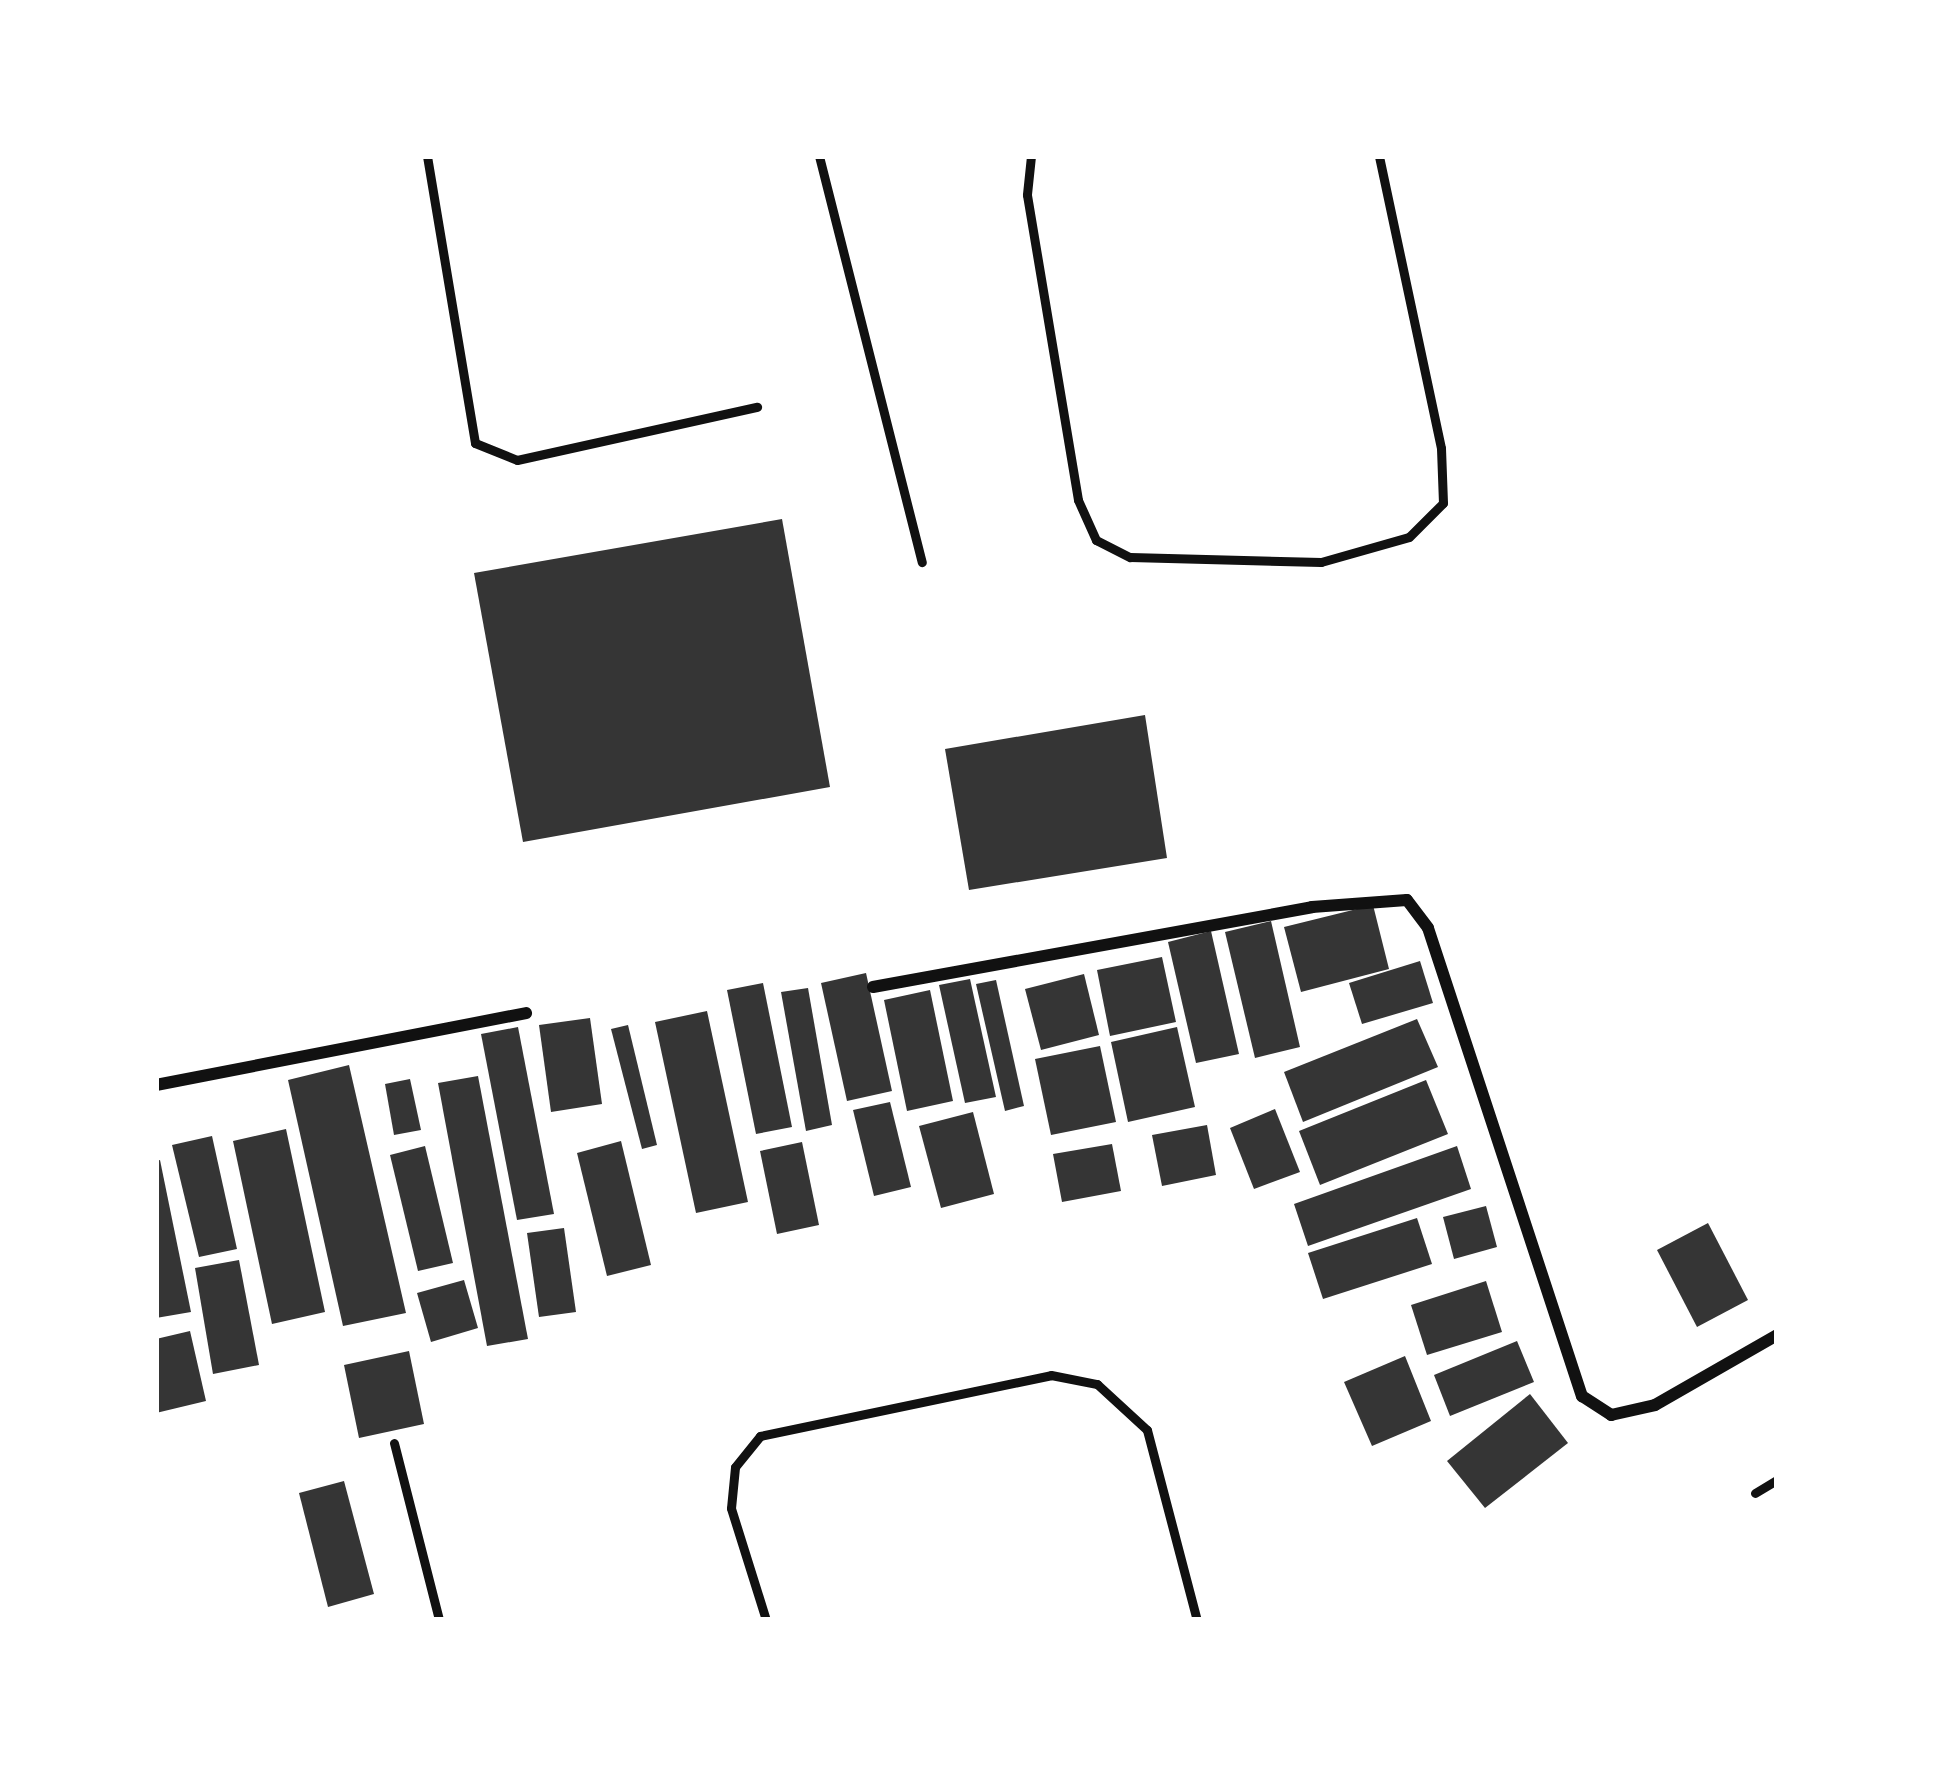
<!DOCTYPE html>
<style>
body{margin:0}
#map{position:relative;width:1933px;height:1776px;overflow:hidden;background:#fff;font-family:Inter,sans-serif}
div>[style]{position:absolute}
.building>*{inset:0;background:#353535}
.service>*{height:9px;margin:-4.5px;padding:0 4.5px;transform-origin:4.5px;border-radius:4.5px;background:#111}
.minor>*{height:12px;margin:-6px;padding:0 6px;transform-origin:6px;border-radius:6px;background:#111}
span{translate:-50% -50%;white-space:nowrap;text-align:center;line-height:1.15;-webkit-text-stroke:12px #fff;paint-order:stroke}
.frame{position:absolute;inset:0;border:159px solid #fff;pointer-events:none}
</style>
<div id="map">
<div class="building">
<div style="clip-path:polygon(782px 519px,830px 787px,523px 842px,474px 573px)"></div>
<div style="clip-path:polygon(1145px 715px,1167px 858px,969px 890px,945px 749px)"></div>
<div style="clip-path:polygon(1373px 905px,1389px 969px,1301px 992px,1284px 927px)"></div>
<div style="clip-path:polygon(1271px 921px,1300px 1047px,1255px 1058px,1225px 932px)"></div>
<div style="clip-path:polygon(1211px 931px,1239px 1054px,1196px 1063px,1168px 942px)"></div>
<div style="clip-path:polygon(1162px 957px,1176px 1022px,1110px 1036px,1097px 970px)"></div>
<div style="clip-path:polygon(1420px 961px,1433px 1003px,1362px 1024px,1349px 983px)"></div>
<div style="clip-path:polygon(866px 973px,892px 1091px,847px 1101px,821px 983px)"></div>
<div style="clip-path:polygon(1084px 974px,1099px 1035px,1041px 1050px,1025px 989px)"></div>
<div style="clip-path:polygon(970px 979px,996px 1097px,965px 1103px,939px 985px)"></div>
<div style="clip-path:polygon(996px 980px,1024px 1106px,1005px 1111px,976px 984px)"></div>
<div style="clip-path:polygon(763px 983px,792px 1127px,756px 1134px,727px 990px)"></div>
<div style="clip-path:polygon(808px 988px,832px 1125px,806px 1131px,781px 992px)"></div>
<div style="clip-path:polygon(930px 990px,953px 1101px,907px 1111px,884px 1000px)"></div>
<div style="clip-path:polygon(707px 1011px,748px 1202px,696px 1213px,655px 1022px)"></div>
<div style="clip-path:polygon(590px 1018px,602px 1104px,551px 1112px,539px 1025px)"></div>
<div style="clip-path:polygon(1417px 1019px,1438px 1067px,1303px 1122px,1284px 1072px)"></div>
<div style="clip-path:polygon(628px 1025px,657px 1145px,642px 1149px,611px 1029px)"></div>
<div style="clip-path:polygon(518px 1027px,554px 1214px,517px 1220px,481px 1034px)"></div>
<div style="clip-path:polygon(1177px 1027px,1195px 1107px,1128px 1122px,1111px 1042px)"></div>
<div style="clip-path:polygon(1100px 1046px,1116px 1122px,1051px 1135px,1035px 1059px)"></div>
<div style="clip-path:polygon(349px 1065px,406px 1313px,343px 1326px,288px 1080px)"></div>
<div style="clip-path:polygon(478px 1076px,528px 1339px,487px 1346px,438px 1083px)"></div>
<div style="clip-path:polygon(410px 1079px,421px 1130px,394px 1135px,385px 1084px)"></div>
<div style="clip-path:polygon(1426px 1080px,1448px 1134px,1320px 1185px,1299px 1131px)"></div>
<div style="clip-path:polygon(890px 1102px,911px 1187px,874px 1196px,853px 1110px)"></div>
<div style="clip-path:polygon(1275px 1109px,1300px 1172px,1254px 1189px,1230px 1128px)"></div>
<div style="clip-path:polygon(973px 1112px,994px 1194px,941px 1208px,919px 1126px)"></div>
<div style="clip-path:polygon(1207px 1125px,1216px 1175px,1162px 1186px,1152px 1135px)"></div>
<div style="clip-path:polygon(286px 1129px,325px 1312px,272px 1324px,233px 1141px)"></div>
<div style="clip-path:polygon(212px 1136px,237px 1249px,199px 1257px,172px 1145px)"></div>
<div style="clip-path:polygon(621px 1141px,651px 1265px,607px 1276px,577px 1153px)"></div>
<div style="clip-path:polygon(802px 1142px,819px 1225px,777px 1234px,760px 1151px)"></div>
<div style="clip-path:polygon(1112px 1144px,1121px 1191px,1062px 1202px,1053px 1154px)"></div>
<div style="clip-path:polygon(425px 1146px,453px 1263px,418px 1271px,390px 1155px)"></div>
<div style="clip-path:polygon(1457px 1146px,1471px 1189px,1308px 1246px,1294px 1204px)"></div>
<div style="clip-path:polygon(160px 1160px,191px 1312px,156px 1318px,156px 1161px)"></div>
<div style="clip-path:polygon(1486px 1206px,1497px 1247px,1454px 1259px,1443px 1217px)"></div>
<div style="clip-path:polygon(1417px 1218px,1432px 1264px,1323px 1299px,1308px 1253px)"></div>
<div style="clip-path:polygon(1708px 1223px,1748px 1300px,1697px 1327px,1657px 1250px)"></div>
<div style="clip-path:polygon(564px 1228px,576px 1312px,539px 1317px,527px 1233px)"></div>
<div style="clip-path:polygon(239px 1260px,259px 1365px,213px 1374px,195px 1268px)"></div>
<div style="clip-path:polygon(464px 1280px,478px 1328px,431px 1342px,417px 1293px)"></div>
<div style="clip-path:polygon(1486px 1281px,1502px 1332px,1427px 1355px,1411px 1305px)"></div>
<div style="clip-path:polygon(190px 1331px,206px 1401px,156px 1413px,156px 1339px)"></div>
<div style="clip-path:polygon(1517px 1341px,1534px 1382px,1450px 1416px,1434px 1375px)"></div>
<div style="clip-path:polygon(409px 1351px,424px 1424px,359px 1438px,344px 1365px)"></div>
<div style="clip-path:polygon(1405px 1356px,1431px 1421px,1372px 1446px,1344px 1382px)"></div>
<div style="clip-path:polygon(1530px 1394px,1568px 1443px,1485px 1508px,1447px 1461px)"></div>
<div style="clip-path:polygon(344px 1481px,374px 1594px,328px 1607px,299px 1493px)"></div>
</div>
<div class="service">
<div style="left:427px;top:156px;width:291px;rotate:80.5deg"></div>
<div style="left:475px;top:443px;width:45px;rotate:22deg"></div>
<div style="left:517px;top:460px;width:246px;rotate:-12.5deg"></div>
<div style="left:819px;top:156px;width:419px;rotate:75.8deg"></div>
<div style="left:1031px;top:156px;width:39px;rotate:96deg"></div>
<div style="left:1027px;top:195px;width:309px;rotate:80.5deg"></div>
<div style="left:1078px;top:500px;width:44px;rotate:65.8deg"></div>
<div style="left:1096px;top:540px;width:38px;rotate:27deg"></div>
<div style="left:1130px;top:557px;width:191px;rotate:1.5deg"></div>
<div style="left:1321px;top:562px;width:91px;rotate:-15.9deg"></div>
<div style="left:1409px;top:537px;width:48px;rotate:-45deg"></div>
<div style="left:1443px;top:503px;width:55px;rotate:-92.1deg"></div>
<div style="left:1441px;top:448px;width:299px;rotate:-102deg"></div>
<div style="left:394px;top:1443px;width:183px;rotate:75.7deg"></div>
<div style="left:1755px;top:1493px;width:26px;rotate:-31deg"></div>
<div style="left:766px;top:1620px;width:117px;rotate:-107.4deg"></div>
<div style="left:731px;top:1508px;width:41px;rotate:-84.4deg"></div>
<div style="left:735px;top:1467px;width:40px;rotate:-51deg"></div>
<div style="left:760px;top:1436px;width:297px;rotate:-11.8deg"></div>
<div style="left:1051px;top:1375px;width:47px;rotate:11.1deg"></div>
<div style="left:1097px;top:1384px;width:68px;rotate:42.6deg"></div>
<div style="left:1147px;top:1430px;width:196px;rotate:75.3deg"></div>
</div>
<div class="minor">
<div style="left:873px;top:987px;width:446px;rotate:-10.3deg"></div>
<div style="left:1312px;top:907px;width:95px;rotate:-4.2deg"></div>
<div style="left:1407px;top:900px;width:35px;rotate:53deg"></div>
<div style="left:1428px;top:928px;width:493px;rotate:71.8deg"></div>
<div style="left:1582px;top:1396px;width:35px;rotate:33deg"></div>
<div style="left:1611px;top:1415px;width:45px;rotate:-12.8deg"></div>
<div style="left:1655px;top:1405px;width:141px;rotate:-29.8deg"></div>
<div style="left:156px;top:1085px;width:377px;rotate:-11deg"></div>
</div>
<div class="frame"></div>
</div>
